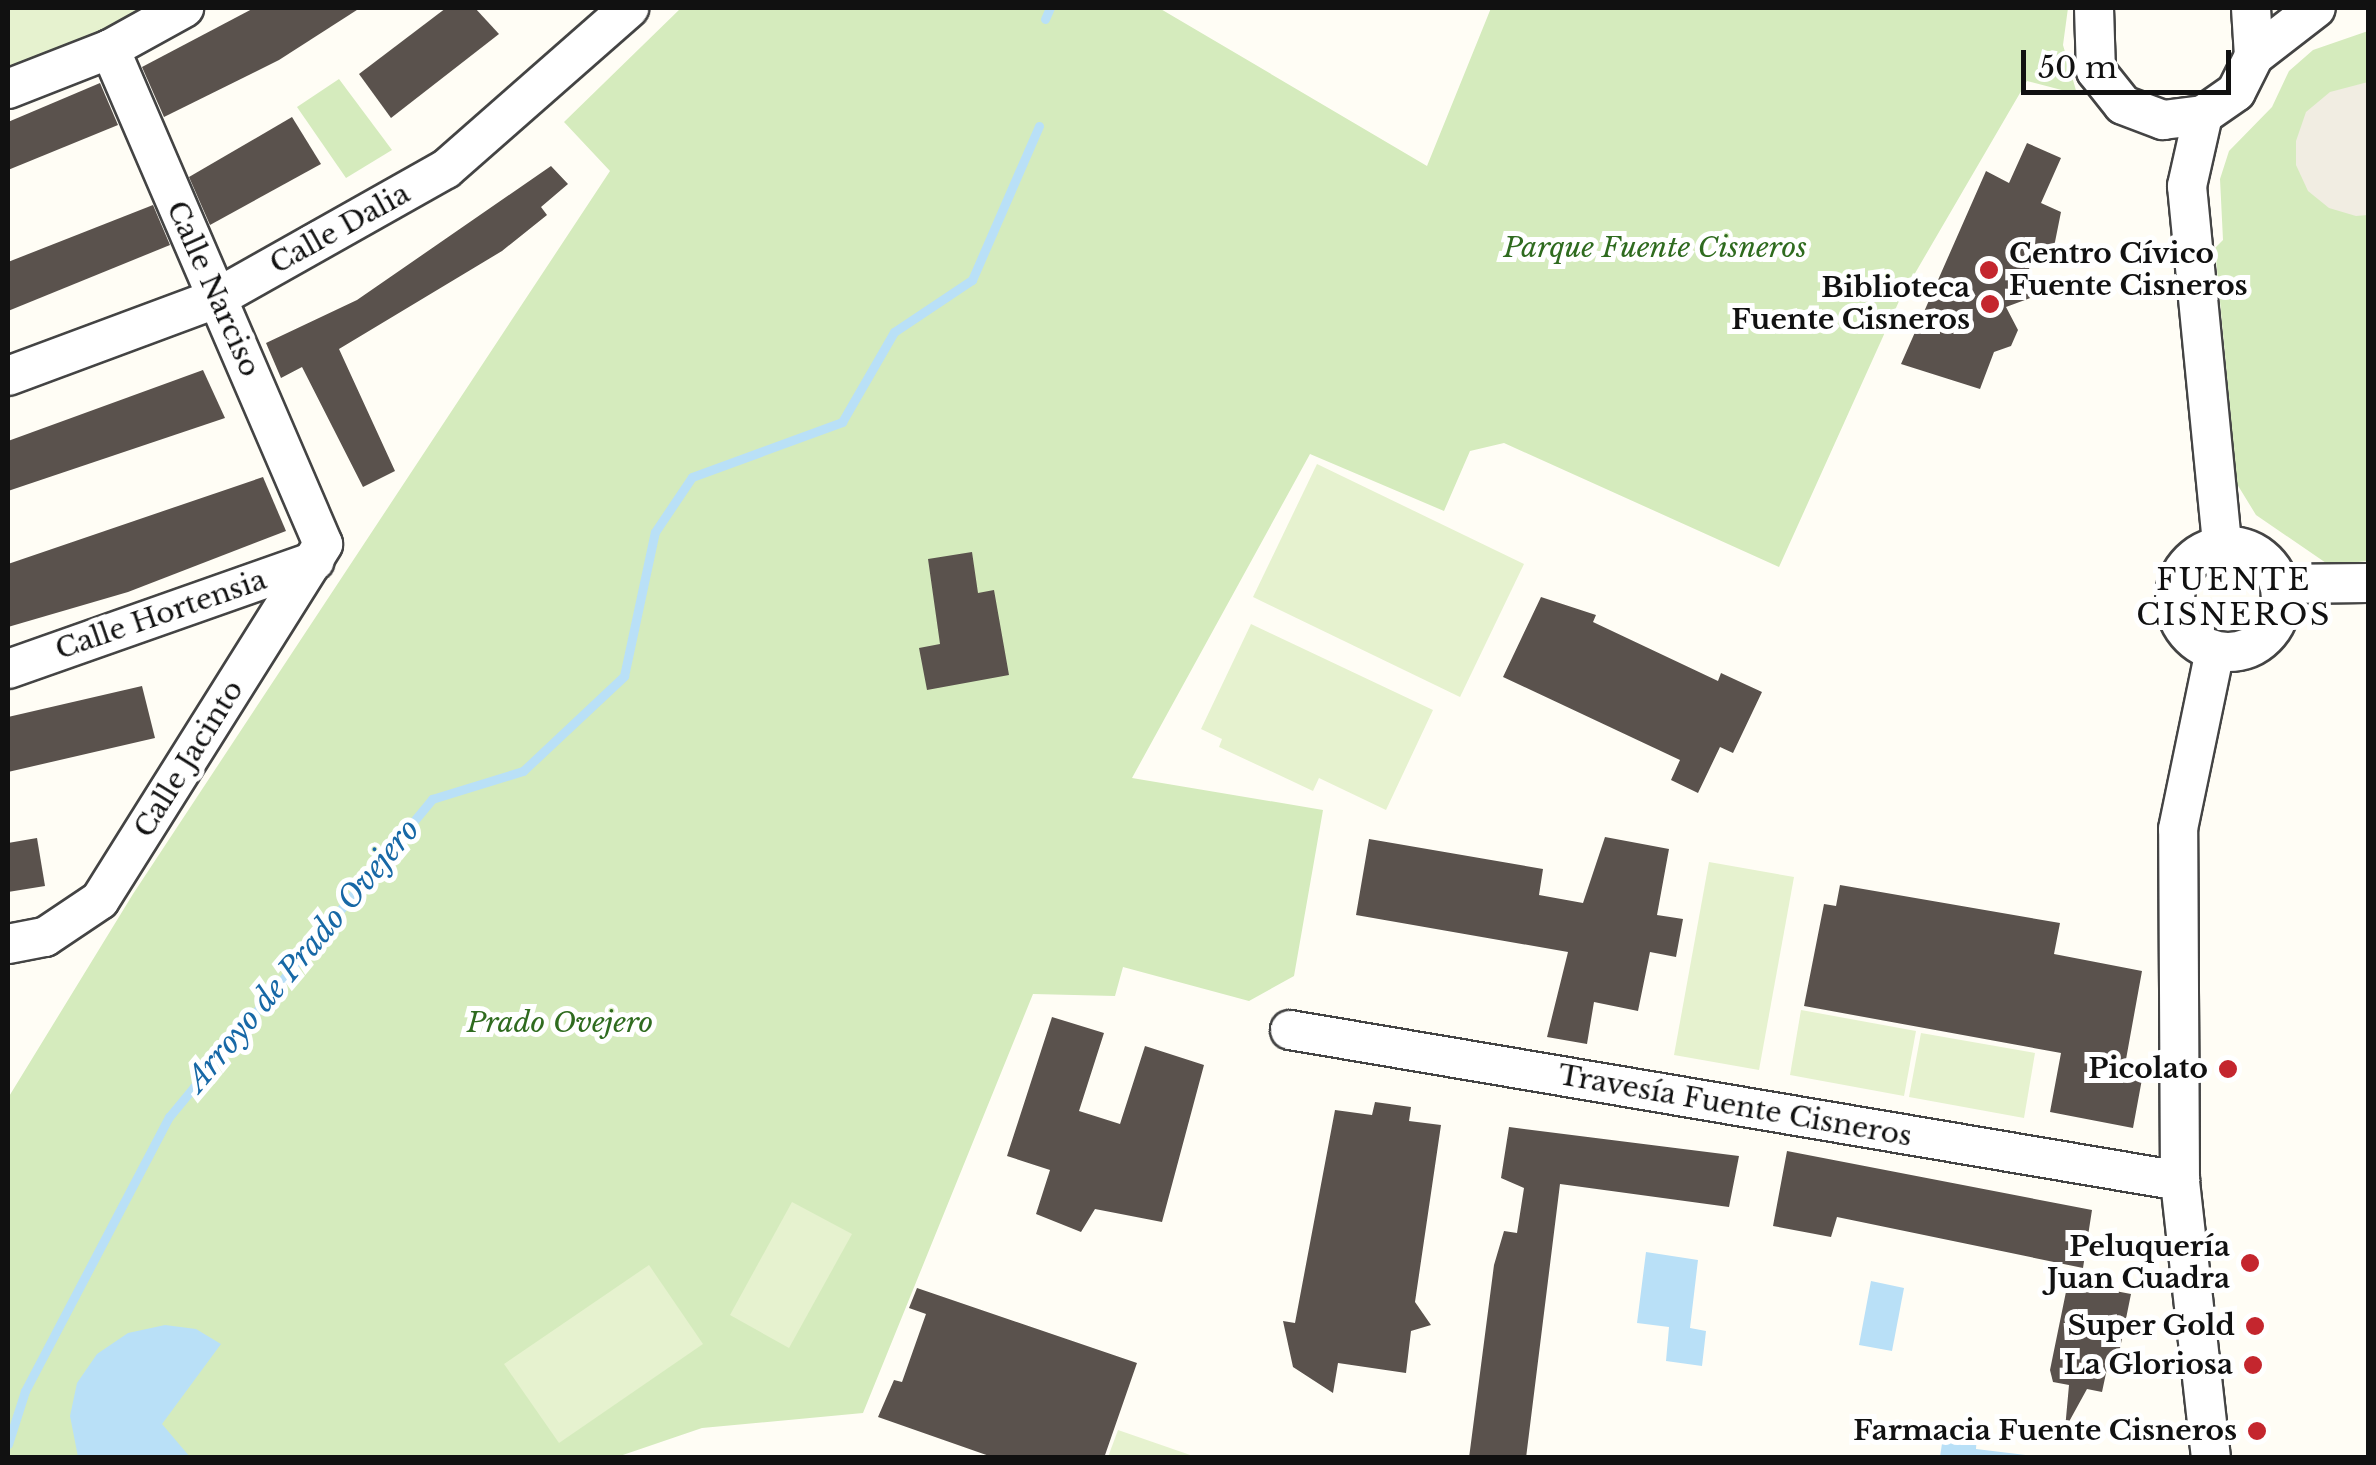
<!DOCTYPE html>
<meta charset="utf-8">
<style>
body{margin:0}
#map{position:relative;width:2376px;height:1465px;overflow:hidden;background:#fffdf5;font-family:"Libre Baskerville",serif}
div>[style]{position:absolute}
.green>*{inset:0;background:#d5ebbd}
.pitch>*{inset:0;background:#e6f2cf}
.plaza>*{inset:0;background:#f1ede2}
.water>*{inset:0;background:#b9e0f7}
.stream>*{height:9px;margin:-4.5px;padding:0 4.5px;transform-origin:4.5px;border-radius:4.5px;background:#b9e0f7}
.building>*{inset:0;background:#5a524d}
.roads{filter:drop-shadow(2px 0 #444) drop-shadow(-2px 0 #444) drop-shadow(0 2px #444) drop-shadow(0 -2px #444)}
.minor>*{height:38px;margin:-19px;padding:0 19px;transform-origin:19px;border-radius:19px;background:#fff}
.minor>.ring{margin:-19px;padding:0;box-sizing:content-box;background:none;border:38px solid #fff;border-radius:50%}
.dots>*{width:28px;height:28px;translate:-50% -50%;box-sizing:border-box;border:5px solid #fff;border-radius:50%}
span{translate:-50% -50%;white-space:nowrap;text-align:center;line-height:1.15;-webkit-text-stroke:10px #fff;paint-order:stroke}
.street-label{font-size:28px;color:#111}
.park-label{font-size:28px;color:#2f6b1f;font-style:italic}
.poi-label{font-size:28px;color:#111;font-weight:700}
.left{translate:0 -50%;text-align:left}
.right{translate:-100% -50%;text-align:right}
.neighbourhood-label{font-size:30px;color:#111;letter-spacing:2.5px}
.water-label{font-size:30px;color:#1768a6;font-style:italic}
.frame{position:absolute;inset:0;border:10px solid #111;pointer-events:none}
.scale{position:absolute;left:2021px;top:50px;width:210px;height:45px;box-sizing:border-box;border:5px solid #111;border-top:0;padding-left:12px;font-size:30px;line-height:35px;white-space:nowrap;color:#111;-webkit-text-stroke:8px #fff;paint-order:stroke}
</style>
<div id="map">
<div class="green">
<div style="clip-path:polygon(681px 8px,1159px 8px,1427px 166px,1491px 8px,2068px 8px,2063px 45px,2077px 94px,2027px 81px,1900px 299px,1779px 567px,1504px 443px,1470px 451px,1444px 511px,1310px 454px,1132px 778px,1323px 810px,1294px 976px,1249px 1001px,1123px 967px,1115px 996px,1033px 994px,863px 1413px,702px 1428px,614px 1458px,8px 1457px,8px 1098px,133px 894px,610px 171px,564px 122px)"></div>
<div style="clip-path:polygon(2368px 31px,2368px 561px,2329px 565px,2256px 515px,2237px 484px,2215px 248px,2223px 240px,2220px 179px,2229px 151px,2272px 107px,2289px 71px,2313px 50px)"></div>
<div style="clip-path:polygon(339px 79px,392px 150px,346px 178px,297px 107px)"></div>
</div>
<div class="pitch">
<div style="clip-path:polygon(8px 8px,150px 8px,102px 39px,8px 70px)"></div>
<div style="clip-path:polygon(1317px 464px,1524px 564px,1460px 697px,1253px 597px)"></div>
<div style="clip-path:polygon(1251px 624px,1433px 710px,1386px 810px,1319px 778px,1313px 791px,1219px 747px,1222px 739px,1201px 729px)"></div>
<div style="clip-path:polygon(1709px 862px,1794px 877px,1759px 1070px,1674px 1055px)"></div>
<div style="clip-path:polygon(1801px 1010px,1916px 1031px,1904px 1096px,1790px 1075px)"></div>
<div style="clip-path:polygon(1921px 1033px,2035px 1053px,2024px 1118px,1909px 1097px)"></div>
<div style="clip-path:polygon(792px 1202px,852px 1234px,789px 1348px,730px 1315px)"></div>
<div style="clip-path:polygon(649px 1265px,703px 1344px,559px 1443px,504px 1364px)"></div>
<div style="clip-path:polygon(1118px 1430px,1196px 1457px,1108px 1457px)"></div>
</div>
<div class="plaza">
<div style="clip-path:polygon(2368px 82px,2368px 215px,2356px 216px,2329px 208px,2308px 191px,2296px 165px,2296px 141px,2306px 112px,2330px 92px)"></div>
</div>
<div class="water">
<div style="clip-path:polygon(1646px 1252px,1698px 1260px,1690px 1328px,1706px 1331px,1702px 1366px,1666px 1361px,1669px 1327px,1637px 1323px)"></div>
<div style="clip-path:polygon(1871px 1281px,1904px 1288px,1892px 1351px,1859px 1345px)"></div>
<div style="clip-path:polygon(165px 1325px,196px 1329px,221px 1344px,162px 1424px,190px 1457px,78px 1457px,70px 1416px,77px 1383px,97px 1354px,128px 1333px)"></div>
<div style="clip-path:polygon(1944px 1430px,1977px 1434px,1976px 1449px,2042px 1457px,1940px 1457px)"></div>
</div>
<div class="stream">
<div style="left:1045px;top:19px;width:12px;rotate:-66deg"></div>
<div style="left:8px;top:1444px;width:56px;rotate:-72.2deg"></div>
<div style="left:25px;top:1391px;width:310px;rotate:-62.3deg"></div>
<div style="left:169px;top:1117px;width:413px;rotate:-50.4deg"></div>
<div style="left:432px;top:799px;width:95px;rotate:-17.1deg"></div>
<div style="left:523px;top:771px;width:139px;rotate:-43.2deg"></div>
<div style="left:624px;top:676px;width:147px;rotate:-77.9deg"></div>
<div style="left:655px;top:532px;width:66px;rotate:-56.1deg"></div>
<div style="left:692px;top:477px;width:160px;rotate:-20.1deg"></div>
<div style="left:842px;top:422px;width:104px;rotate:-60deg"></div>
<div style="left:894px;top:332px;width:94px;rotate:-33.7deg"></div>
<div style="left:972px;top:280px;width:168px;rotate:-66.5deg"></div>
</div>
<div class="building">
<div style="clip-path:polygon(254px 8px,360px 8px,279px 60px,164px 117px,142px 67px)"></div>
<div style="clip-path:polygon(446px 8px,475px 8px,499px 34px,391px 118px,359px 74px)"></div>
<div style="clip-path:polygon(100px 83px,118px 125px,8px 170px,8px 122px)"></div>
<div style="clip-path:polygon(292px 117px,321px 164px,210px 225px,189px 177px)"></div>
<div style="clip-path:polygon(2027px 143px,2061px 158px,2041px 203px,2061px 212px,2051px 262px,2029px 267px,2033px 297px,2006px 307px,2018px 330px,2011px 346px,1994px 352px,1980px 389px,1901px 364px,1986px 171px,2009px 183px)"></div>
<div style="clip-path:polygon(551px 166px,568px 184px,541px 207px,547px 215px,502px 251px,339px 349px,395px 471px,363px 487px,302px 367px,281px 378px,266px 343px,357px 300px)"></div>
<div style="clip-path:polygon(153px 205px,170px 245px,8px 311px,8px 262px)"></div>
<div style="clip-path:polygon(203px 370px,225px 418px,8px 491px,8px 441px)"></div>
<div style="clip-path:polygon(263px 477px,286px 531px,128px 592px,8px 627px,8px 564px)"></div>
<div style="clip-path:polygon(972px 552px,978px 593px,994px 590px,1009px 675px,927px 690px,919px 648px,940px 644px,928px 559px)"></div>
<div style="clip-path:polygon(1541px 597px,1596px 615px,1593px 622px,1718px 681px,1721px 673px,1762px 692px,1733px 753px,1720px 747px,1698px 793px,1671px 780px,1680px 760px,1503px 677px)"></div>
<div style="clip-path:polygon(142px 686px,155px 738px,8px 772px,8px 717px)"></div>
<div style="clip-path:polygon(1605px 837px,1669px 849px,1657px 915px,1683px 919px,1676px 957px,1650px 952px,1638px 1011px,1594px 1002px,1587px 1044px,1547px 1037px,1568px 952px,1356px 915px,1369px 839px,1543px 869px,1539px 895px,1583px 903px)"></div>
<div style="clip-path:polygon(37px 838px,45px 886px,8px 892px,8px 843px)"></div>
<div style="clip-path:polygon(1840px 885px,2060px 923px,2054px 954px,2142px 971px,2123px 1076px,2142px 1079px,2133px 1128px,2050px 1112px,2061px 1053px,1804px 1006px,1824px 904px,1836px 906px)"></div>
<div style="clip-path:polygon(1052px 1017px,1104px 1033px,1079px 1111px,1120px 1124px,1145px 1046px,1204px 1065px,1162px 1222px,1095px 1209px,1081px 1232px,1036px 1214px,1050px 1170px,1007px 1156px)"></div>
<div style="clip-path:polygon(1375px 1102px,1411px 1107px,1409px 1121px,1441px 1125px,1415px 1302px,1431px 1325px,1411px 1331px,1406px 1373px,1338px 1363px,1333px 1393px,1293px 1367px,1283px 1321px,1295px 1323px,1335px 1110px,1372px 1115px)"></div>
<div style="clip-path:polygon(1509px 1127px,1739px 1156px,1729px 1207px,1560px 1184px,1526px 1458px,1469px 1458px,1494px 1265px,1504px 1231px,1517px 1233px,1524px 1188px,1501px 1178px)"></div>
<div style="clip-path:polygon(1787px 1151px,2092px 1210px,2083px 1268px,1837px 1217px,1831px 1237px,1773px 1226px)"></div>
<div style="clip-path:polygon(2068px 1282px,2131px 1294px,2116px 1368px,2108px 1364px,2102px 1392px,2087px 1389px,2065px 1429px,2069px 1385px,2053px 1382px,2050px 1370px)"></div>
<div style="clip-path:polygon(917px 1288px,1137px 1363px,1104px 1458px,995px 1458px,878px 1417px,894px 1380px,902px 1382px,926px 1314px,909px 1308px)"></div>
</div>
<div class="roads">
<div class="minor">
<div style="left:2094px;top:8px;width:63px;rotate:88.2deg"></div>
<div style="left:2096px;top:71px;width:43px;rotate:51.5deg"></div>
<div style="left:2123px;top:105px;width:43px;rotate:20.6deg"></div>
<div style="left:2163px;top:120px;width:40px;rotate:-7.1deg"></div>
<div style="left:2203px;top:115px;width:40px;rotate:-34.9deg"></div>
<div style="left:2236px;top:92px;width:40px;rotate:-63.4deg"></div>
<div style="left:2254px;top:56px;width:48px;rotate:-93.6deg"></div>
<div style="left:2254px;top:56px;width:78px;rotate:-37.7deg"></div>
<div style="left:8px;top:89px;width:110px;rotate:-21.4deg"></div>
<div style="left:110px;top:49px;width:85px;rotate:-29deg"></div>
<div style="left:2203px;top:115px;width:73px;rotate:102.7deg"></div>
<div style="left:2187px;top:186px;width:362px;rotate:84.4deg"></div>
<div style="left:8px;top:376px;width:221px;rotate:-20.4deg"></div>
<div style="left:215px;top:299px;width:265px;rotate:-29.4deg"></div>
<div style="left:446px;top:169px;width:244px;rotate:-41.3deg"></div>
<div class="ring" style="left:2175px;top:546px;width:68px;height:68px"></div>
<div style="left:2279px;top:584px;width:89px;rotate:-0.6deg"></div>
<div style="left:8px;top:669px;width:325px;rotate:-19.4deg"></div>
<div style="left:8px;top:944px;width:38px;rotate:-11deg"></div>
<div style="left:45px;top:937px;width:66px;rotate:-33.9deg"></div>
<div style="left:100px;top:900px;width:420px;rotate:-57.9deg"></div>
<div style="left:323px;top:544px;width:539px;rotate:-113.28deg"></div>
<div style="left:1290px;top:1030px;width:903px;rotate:9.63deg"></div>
<div style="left:2211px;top:1458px;width:279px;rotate:-96.4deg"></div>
<div style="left:2180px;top:1181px;width:352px;rotate:-90.3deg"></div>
<div style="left:2178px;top:829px;width:182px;rotate:-78.3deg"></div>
</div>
</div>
<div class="dots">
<div style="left:1989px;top:270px;background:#c4262e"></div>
<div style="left:1990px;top:304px;background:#c4262e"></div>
<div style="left:2228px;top:1069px;background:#c4262e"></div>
<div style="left:2250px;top:1263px;background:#c4262e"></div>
<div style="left:2255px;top:1326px;background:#c4262e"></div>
<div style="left:2253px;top:1365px;background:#c4262e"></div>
<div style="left:2257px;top:1431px;background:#c4262e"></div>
</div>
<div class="street-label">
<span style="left:340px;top:229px;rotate:-29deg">Calle Dalia</span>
<span style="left:213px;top:289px;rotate:66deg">Calle Narciso</span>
<span style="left:161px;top:615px;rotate:-19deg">Calle Hortensia</span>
<span style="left:189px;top:759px;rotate:-58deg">Calle Jacinto</span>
<span style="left:1735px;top:1106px;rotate:10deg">Travesía Fuente Cisneros</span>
</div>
<div class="park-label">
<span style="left:1655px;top:248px">Parque Fuente Cisneros</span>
<span style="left:560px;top:1023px">Prado Ovejero</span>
</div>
<div class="poi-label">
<span class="left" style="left:2009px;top:270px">Centro Cívico<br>Fuente Cisneros</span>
<span class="right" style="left:1970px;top:304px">Biblioteca<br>Fuente Cisneros</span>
<span class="right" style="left:2208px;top:1069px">Picolato</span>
<span class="right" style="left:2230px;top:1263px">Peluquería<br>Juan Cuadra</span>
<span class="right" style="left:2235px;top:1326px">Super Gold</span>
<span class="right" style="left:2233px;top:1365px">La Gloriosa</span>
<span class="right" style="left:2237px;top:1431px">Farmacia Fuente Cisneros</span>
</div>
<div class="neighbourhood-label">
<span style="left:2234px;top:597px">FUENTE<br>CISNEROS</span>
</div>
<div class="water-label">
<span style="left:303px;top:955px;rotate:-50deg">Arroyo de Prado Ovejero</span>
</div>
<div class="frame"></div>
<div class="scale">50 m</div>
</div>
